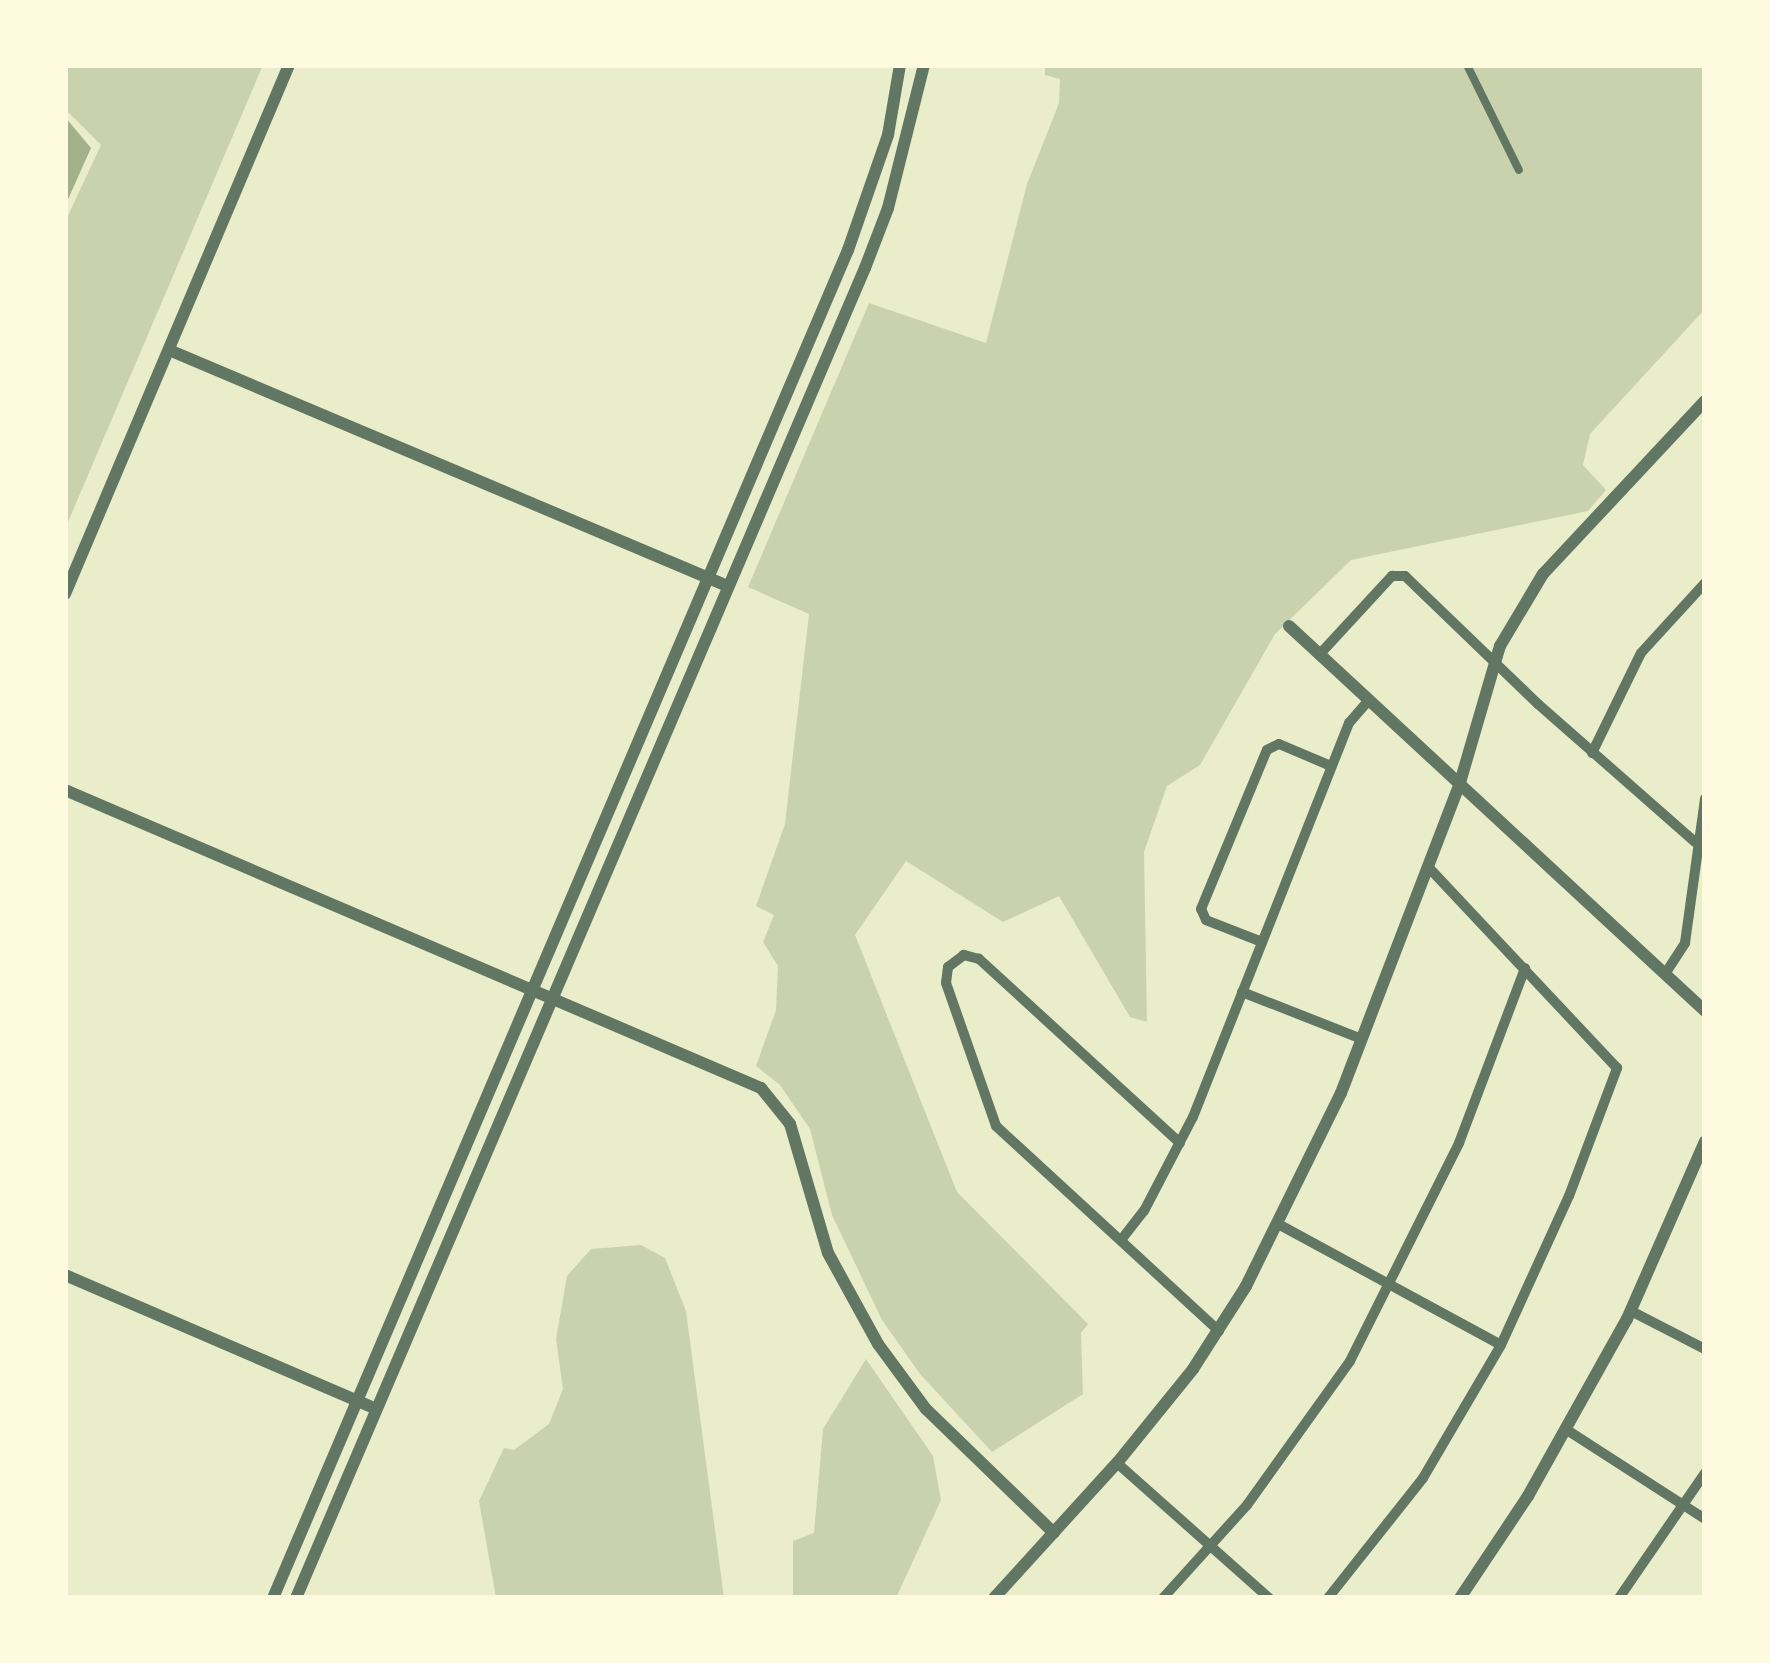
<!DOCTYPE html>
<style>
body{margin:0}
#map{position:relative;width:1770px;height:1663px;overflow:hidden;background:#e9edc9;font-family:Helvetica,sans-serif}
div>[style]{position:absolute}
.green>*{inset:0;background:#cad2ad}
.water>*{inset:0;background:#a3b18a}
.pedestrian>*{height:8px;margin:-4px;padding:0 4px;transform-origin:4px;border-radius:4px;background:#617663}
.minor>*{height:10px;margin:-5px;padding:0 5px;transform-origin:5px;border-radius:5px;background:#617663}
.tertiary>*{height:12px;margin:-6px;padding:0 6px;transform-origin:6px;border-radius:6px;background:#617663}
span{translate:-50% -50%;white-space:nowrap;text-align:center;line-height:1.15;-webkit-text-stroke:8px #fefae0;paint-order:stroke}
.frame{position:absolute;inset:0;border:68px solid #fefae0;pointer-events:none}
</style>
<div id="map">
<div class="green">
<div style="clip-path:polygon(65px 65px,263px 65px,65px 529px,65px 222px,101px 145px,65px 109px)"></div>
<div style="clip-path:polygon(1045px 65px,1705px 65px,1705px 309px,1590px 434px,1583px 465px,1606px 490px,1588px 511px,1351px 560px,1275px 634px,1200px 765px,1167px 786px,1144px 852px,1147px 1022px,1130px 1017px,1059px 896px,1003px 922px,906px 861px,855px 935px,957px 1192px,1088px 1324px,1081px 1333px,1083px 1394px,992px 1452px,920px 1374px,882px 1320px,832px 1215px,810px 1129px,780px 1085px,756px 1066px,776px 1010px,778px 966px,763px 942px,774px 915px,756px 906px,785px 824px,809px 614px,748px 587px,869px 303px,986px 343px,1027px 184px,1059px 103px,1060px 79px,1045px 75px)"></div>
<div style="clip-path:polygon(641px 1245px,665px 1258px,686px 1311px,724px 1598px,496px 1598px,479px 1501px,504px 1448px,514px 1450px,549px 1424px,563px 1389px,556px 1339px,567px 1276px,591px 1249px)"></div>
<div style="clip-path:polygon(866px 1359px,933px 1456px,941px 1500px,896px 1598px,793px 1598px,793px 1541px,814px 1533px,823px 1429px)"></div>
</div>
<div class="water">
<div style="clip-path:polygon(65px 117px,91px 148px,65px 206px)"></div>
</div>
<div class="pedestrian">
<div style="left:1467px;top:65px;width:117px;rotate:63.7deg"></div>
</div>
<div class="minor">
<div style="left:1319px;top:655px;width:108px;rotate:-47.3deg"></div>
<div style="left:1392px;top:576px;width:13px"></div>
<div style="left:1405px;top:576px;width:185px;rotate:43.9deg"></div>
<div style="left:1538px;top:704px;width:209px;rotate:41.3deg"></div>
<div style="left:1592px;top:753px;width:111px;rotate:-63.9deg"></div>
<div style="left:1641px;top:653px;width:95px;rotate:-47.6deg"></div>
<div style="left:1262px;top:942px;width:60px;rotate:-158.6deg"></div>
<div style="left:1206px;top:920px;width:12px;rotate:-114deg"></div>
<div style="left:1201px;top:909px;width:172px;rotate:-67.5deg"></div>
<div style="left:1267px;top:750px;width:13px;rotate:-27deg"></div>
<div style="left:1279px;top:744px;width:56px;rotate:22.9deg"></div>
<div style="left:1665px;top:974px;width:37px;rotate:-57deg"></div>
<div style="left:1685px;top:943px;width:146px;rotate:-82.1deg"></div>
<div style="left:1242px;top:992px;width:129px;rotate:21.4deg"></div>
<div style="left:1180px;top:1143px;width:273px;rotate:-137.5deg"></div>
<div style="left:979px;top:959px;width:16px;rotate:-165deg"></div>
<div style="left:964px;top:955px;width:20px;rotate:143deg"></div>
<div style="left:948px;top:967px;width:16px;rotate:97deg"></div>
<div style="left:946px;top:983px;width:151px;rotate:70.7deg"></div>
<div style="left:996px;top:1126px;width:303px;rotate:42.6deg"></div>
<div style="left:1280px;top:1225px;width:251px;rotate:28.5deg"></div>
<div style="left:1121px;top:1240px;width:37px;rotate:-52deg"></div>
<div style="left:1144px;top:1211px;width:106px;rotate:-62.5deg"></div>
<div style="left:1193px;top:1117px;width:424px;rotate:-68.4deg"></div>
<div style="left:1349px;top:723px;width:29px;rotate:-49deg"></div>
<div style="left:1631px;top:1311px;width:83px;rotate:27.2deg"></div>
<div style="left:1567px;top:1430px;width:164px;rotate:32.8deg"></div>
<div style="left:1117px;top:1463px;width:203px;rotate:41.6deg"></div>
<div style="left:1163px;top:1598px;width:125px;rotate:-47.9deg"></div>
<div style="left:1247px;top:1505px;width:177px;rotate:-54.4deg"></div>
<div style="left:1350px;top:1361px;width:244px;rotate:-63.4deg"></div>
<div style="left:1459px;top:1143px;width:187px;rotate:-69.3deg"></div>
<div style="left:1328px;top:1598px;width:153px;rotate:-51.6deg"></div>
<div style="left:1423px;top:1478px;width:154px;rotate:-59.6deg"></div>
<div style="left:1501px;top:1345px;width:164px;rotate:-65.5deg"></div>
<div style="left:1569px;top:1196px;width:137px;rotate:-69.4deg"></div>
<div style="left:1617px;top:1068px;width:274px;rotate:-133.2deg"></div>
<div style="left:1619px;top:1598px;width:152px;rotate:-55.5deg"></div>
</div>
<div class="tertiary">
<div style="left:169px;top:350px;width:604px;rotate:22.91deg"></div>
<div style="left:65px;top:594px;width:574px;rotate:-67.05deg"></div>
<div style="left:1289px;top:626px;width:567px;rotate:42.78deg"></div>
<div style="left:65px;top:790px;width:757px;rotate:23.18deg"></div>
<div style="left:761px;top:1088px;width:46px;rotate:51.1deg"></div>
<div style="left:790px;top:1124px;width:134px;rotate:73.6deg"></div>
<div style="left:828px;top:1253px;width:104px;rotate:61.2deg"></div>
<div style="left:878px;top:1344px;width:81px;rotate:53.6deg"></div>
<div style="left:926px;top:1409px;width:178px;rotate:44.1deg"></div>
<div style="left:65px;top:1275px;width:339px;rotate:23.3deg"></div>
<div style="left:273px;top:1598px;width:1466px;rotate:-66.9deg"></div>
<div style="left:848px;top:250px;width:122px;rotate:-70.8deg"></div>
<div style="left:888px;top:135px;width:71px;rotate:-80.3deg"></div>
<div style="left:296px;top:1598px;width:1447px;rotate:-66.84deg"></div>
<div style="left:865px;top:268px;width:64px;rotate:-69deg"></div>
<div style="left:888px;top:208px;width:147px;rotate:-75.9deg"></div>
<div style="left:994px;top:1598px;width:183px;rotate:-47.7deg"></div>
<div style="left:1117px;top:1463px;width:121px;rotate:-51deg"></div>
<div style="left:1193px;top:1369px;width:98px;rotate:-57.4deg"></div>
<div style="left:1246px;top:1286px;width:215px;rotate:-63.8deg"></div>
<div style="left:1341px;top:1093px;width:329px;rotate:-69deg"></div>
<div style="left:1459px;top:786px;width:146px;rotate:-73.7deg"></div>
<div style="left:1500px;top:646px;width:84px;rotate:-59.2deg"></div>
<div style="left:1543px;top:574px;width:237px;rotate:-46.9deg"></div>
<div style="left:1460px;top:1598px;width:123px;rotate:-56.3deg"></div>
<div style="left:1528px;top:1496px;width:203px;rotate:-60.8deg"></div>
<div style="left:1627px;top:1319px;width:194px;rotate:-66.3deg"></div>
</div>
<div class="frame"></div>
</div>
